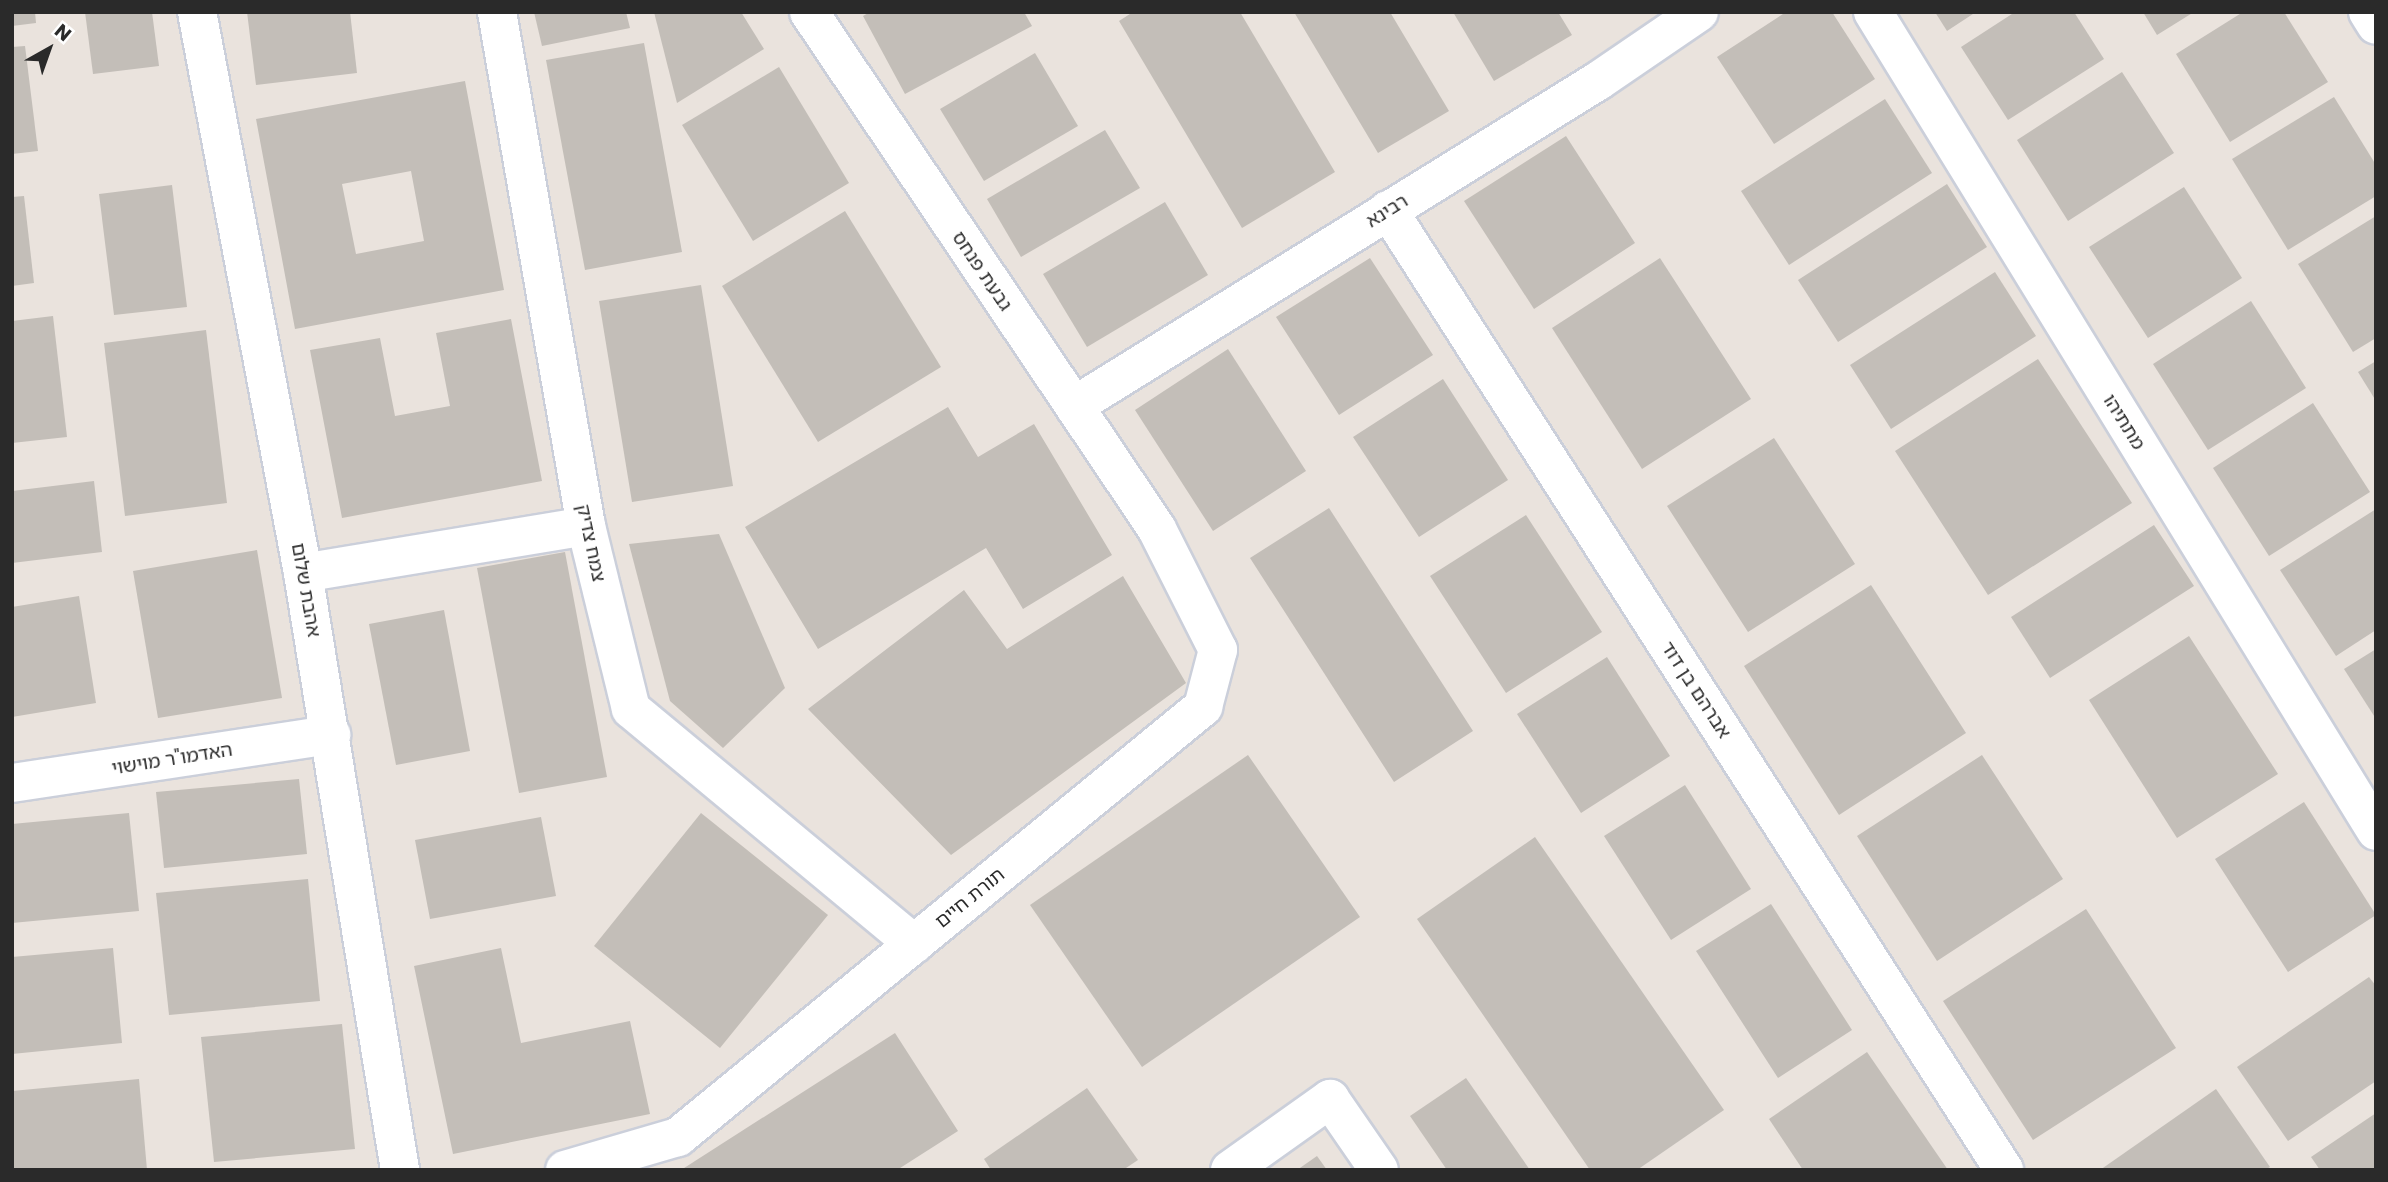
<!DOCTYPE html>
<meta charset="utf-8">
<style>
body{margin:0}
#map{position:relative;width:2388px;height:1182px;overflow:hidden;background:#eae3dd;font-family:Poppins,"Noto Sans Hebrew",sans-serif}
div>[style]{position:absolute}
.building>*{inset:0;background:#c3beb8}
.roads{filter:drop-shadow(2px 0 #cbcfda) drop-shadow(-2px 0 #cbcfda) drop-shadow(0 2px #cbcfda) drop-shadow(0 -2px #cbcfda)}
.minor>*{height:38px;margin:-19px;padding:0 19px;transform-origin:19px;border-radius:19px;background:#fff}
span{translate:-50% -50%;white-space:nowrap;text-align:center;line-height:1.15;-webkit-text-stroke:6px #fff;paint-order:stroke}
.street-label{font-size:19px;color:#2a2a2a}
.frame{position:absolute;inset:0;border:14px solid #2a2a2a;pointer-events:none}
.north{position:absolute;left:14px;top:14px;width:70px;height:70px;-webkit-text-stroke:5px #fff;paint-order:stroke;rotate:40deg;font-size:19px;font-weight:700;line-height:28px;text-align:center;color:#2a2a2a}
.north::after{content:'';display:block;margin:auto;width:24px;height:32px;background:#2a2a2a;clip-path:polygon(50% 0,100% 100%,50% 72%,0 100%)}
</style>
<div id="map">
<div class="building">
<div style="clip-path:polygon(12px 12px,35px 12px,36px 23px,12px 26px)"></div>
<div style="clip-path:polygon(85px 12px,152px 12px,159px 66px,93px 74px)"></div>
<div style="clip-path:polygon(247px 12px,350px 12px,357px 73px,256px 85px)"></div>
<div style="clip-path:polygon(534px 12px,626px 12px,630px 28px,542px 46px)"></div>
<div style="clip-path:polygon(654px 12px,741px 12px,764px 49px,677px 103px)"></div>
<div style="clip-path:polygon(870px 12px,1024px 12px,1032px 26px,905px 94px,863px 16px)"></div>
<div style="clip-path:polygon(1133px 12px,1240px 12px,1335px 172px,1242px 228px,1119px 21px)"></div>
<div style="clip-path:polygon(1294px 12px,1390px 12px,1449px 111px,1378px 153px)"></div>
<div style="clip-path:polygon(1453px 12px,1558px 12px,1572px 35px,1494px 81px)"></div>
<div style="clip-path:polygon(1786px 12px,1832px 12px,1875px 79px,1774px 144px,1717px 57px)"></div>
<div style="clip-path:polygon(1935px 12px,1976px 12px,1947px 31px)"></div>
<div style="clip-path:polygon(2015px 12px,2074px 12px,2104px 59px,2008px 120px,1961px 47px)"></div>
<div style="clip-path:polygon(2143px 12px,2194px 12px,2157px 35px)"></div>
<div style="clip-path:polygon(2243px 12px,2284px 12px,2328px 82px,2230px 142px,2176px 54px)"></div>
<div style="clip-path:polygon(644px 43px,682px 252px,585px 270px,546px 60px)"></div>
<div style="clip-path:polygon(25px 46px,38px 151px,12px 154px,12px 47px)"></div>
<div style="clip-path:polygon(1035px 53px,1078px 126px,984px 181px,940px 109px)"></div>
<div style="clip-path:polygon(779px 67px,849px 183px,753px 241px,682px 125px)"></div>
<div style="clip-path:polygon(2122px 72px,2174px 153px,2068px 221px,2017px 140px)"></div>
<div style="clip-path:polygon(evenodd,465px 81px,504px 290px,295px 329px,256px 119px,465px 81px,411px 171px,424px 241px,356px 254px,342px 184px,411px 171px)"></div>
<div style="clip-path:polygon(2334px 97px,2376px 165px,2376px 196px,2288px 250px,2232px 159px)"></div>
<div style="clip-path:polygon(1885px 99px,1932px 173px,1789px 265px,1741px 191px)"></div>
<div style="clip-path:polygon(1105px 130px,1140px 188px,1021px 257px,987px 199px)"></div>
<div style="clip-path:polygon(1566px 136px,1635px 243px,1534px 309px,1464px 201px)"></div>
<div style="clip-path:polygon(1947px 184px,1987px 247px,1838px 342px,1798px 280px)"></div>
<div style="clip-path:polygon(172px 185px,187px 307px,114px 315px,99px 194px)"></div>
<div style="clip-path:polygon(2184px 187px,2242px 278px,2148px 338px,2089px 247px)"></div>
<div style="clip-path:polygon(24px 196px,34px 283px,12px 286px,12px 197px)"></div>
<div style="clip-path:polygon(1165px 202px,1208px 275px,1087px 347px,1043px 274px)"></div>
<div style="clip-path:polygon(845px 211px,941px 367px,818px 442px,722px 286px)"></div>
<div style="clip-path:polygon(2376px 216px,2376px 338px,2353px 352px,2298px 264px)"></div>
<div style="clip-path:polygon(1370px 258px,1433px 355px,1339px 415px,1276px 317px)"></div>
<div style="clip-path:polygon(1660px 258px,1751px 399px,1642px 469px,1552px 328px)"></div>
<div style="clip-path:polygon(1995px 272px,2036px 336px,1891px 429px,1850px 365px)"></div>
<div style="clip-path:polygon(701px 285px,733px 486px,632px 502px,599px 301px)"></div>
<div style="clip-path:polygon(2251px 301px,2306px 388px,2208px 450px,2153px 364px)"></div>
<div style="clip-path:polygon(53px 316px,67px 437px,12px 443px,12px 321px)"></div>
<div style="clip-path:polygon(511px 319px,542px 481px,342px 518px,310px 350px,380px 338px,395px 416px,450px 406px,436px 333px)"></div>
<div style="clip-path:polygon(206px 330px,227px 503px,125px 516px,104px 343px)"></div>
<div style="clip-path:polygon(1228px 349px,1306px 471px,1213px 531px,1135px 410px)"></div>
<div style="clip-path:polygon(2038px 359px,2132px 503px,1988px 595px,1895px 451px)"></div>
<div style="clip-path:polygon(2376px 361px,2376px 401px,2358px 372px)"></div>
<div style="clip-path:polygon(1443px 379px,1508px 480px,1419px 537px,1353px 437px)"></div>
<div style="clip-path:polygon(2313px 403px,2370px 492px,2269px 556px,2213px 468px)"></div>
<div style="clip-path:polygon(948px 407px,978px 457px,1034px 424px,1112px 555px,1023px 609px,986px 548px,818px 649px,745px 527px)"></div>
<div style="clip-path:polygon(1774px 438px,1855px 564px,1748px 632px,1667px 506px)"></div>
<div style="clip-path:polygon(94px 481px,102px 552px,12px 563px,12px 491px)"></div>
<div style="clip-path:polygon(1329px 508px,1473px 731px,1394px 782px,1250px 558px)"></div>
<div style="clip-path:polygon(2376px 509px,2376px 630px,2336px 656px,2280px 570px)"></div>
<div style="clip-path:polygon(1526px 515px,1602px 632px,1506px 693px,1430px 576px)"></div>
<div style="clip-path:polygon(2154px 525px,2194px 586px,2050px 678px,2011px 617px)"></div>
<div style="clip-path:polygon(719px 534px,785px 688px,723px 748px,670px 701px,629px 544px)"></div>
<div style="clip-path:polygon(257px 550px,282px 698px,158px 718px,133px 571px)"></div>
<div style="clip-path:polygon(565px 552px,607px 777px,519px 793px,477px 568px)"></div>
<div style="clip-path:polygon(1123px 576px,1186px 683px,951px 855px,808px 709px,964px 590px,1007px 649px)"></div>
<div style="clip-path:polygon(1871px 585px,1966px 733px,1839px 815px,1744px 666px)"></div>
<div style="clip-path:polygon(79px 596px,96px 703px,12px 717px,12px 607px)"></div>
<div style="clip-path:polygon(444px 610px,470px 751px,396px 765px,369px 624px)"></div>
<div style="clip-path:polygon(2189px 636px,2278px 774px,2177px 838px,2089px 700px)"></div>
<div style="clip-path:polygon(2376px 649px,2376px 719px,2344px 669px)"></div>
<div style="clip-path:polygon(1607px 657px,1670px 756px,1581px 813px,1517px 714px)"></div>
<div style="clip-path:polygon(1248px 755px,1360px 917px,1142px 1067px,1030px 905px)"></div>
<div style="clip-path:polygon(1982px 755px,2063px 879px,1937px 961px,1857px 836px)"></div>
<div style="clip-path:polygon(299px 779px,307px 854px,164px 868px,156px 792px)"></div>
<div style="clip-path:polygon(1685px 785px,1751px 889px,1671px 940px,1604px 836px)"></div>
<div style="clip-path:polygon(2304px 802px,2376px 915px,2288px 972px,2215px 859px)"></div>
<div style="clip-path:polygon(129px 813px,139px 911px,12px 923px,12px 824px)"></div>
<div style="clip-path:polygon(701px 813px,828px 915px,720px 1048px,594px 946px)"></div>
<div style="clip-path:polygon(541px 817px,556px 896px,430px 919px,415px 840px)"></div>
<div style="clip-path:polygon(1535px 837px,1724px 1110px,1637px 1170px,1590px 1170px,1417px 919px)"></div>
<div style="clip-path:polygon(308px 879px,320px 1001px,169px 1015px,156px 893px)"></div>
<div style="clip-path:polygon(1771px 904px,1852px 1030px,1778px 1078px,1696px 951px)"></div>
<div style="clip-path:polygon(2086px 909px,2176px 1048px,2033px 1140px,1943px 1001px)"></div>
<div style="clip-path:polygon(113px 948px,122px 1043px,12px 1054px,12px 957px)"></div>
<div style="clip-path:polygon(501px 948px,521px 1043px,630px 1021px,650px 1114px,453px 1154px,414px 966px)"></div>
<div style="clip-path:polygon(2369px 977px,2376px 986px,2376px 1081px,2288px 1141px,2237px 1067px)"></div>
<div style="clip-path:polygon(342px 1024px,355px 1149px,214px 1162px,201px 1037px)"></div>
<div style="clip-path:polygon(895px 1033px,958px 1131px,897px 1170px,681px 1170px)"></div>
<div style="clip-path:polygon(1867px 1052px,1948px 1170px,1803px 1170px,1769px 1119px)"></div>
<div style="clip-path:polygon(1466px 1078px,1530px 1170px,1447px 1170px,1410px 1116px)"></div>
<div style="clip-path:polygon(139px 1079px,147px 1170px,12px 1170px,12px 1091px)"></div>
<div style="clip-path:polygon(1087px 1088px,1138px 1160px,1123px 1170px,991px 1170px,984px 1159px)"></div>
<div style="clip-path:polygon(2216px 1089px,2270px 1167px,2265px 1170px,2100px 1170px)"></div>
<div style="clip-path:polygon(2376px 1113px,2376px 1170px,2320px 1170px,2311px 1157px)"></div>
<div style="clip-path:polygon(1317px 1156px,1327px 1170px,1297px 1170px)"></div>
</div>
<div class="roads">
<div class="minor">
<div style="left:197px;top:12px;width:571px;rotate:79.3deg"></div>
<div style="left:303px;top:573px;width:605px;rotate:80.77deg"></div>
<div style="left:497px;top:12px;width:522px;rotate:80.18deg"></div>
<div style="left:586px;top:526px;width:188px;rotate:76.2deg"></div>
<div style="left:631px;top:709px;width:368px;rotate:39.7deg"></div>
<div style="left:1873px;top:12px;width:961px;rotate:58.44deg"></div>
<div style="left:2368px;top:12px;width:15px;rotate:58deg"></div>
<div style="left:1388px;top:210px;width:1141px;rotate:57.31deg"></div>
<div style="left:1074px;top:406px;width:617px;rotate:-31.81deg"></div>
<div style="left:1598px;top:81px;width:122px;rotate:-34.3deg"></div>
<div style="left:303px;top:573px;width:287px;rotate:-9.4deg"></div>
<div style="left:12px;top:783px;width:323px;rotate:-8.6deg"></div>
<div style="left:565px;top:1170px;width:118px;rotate:-16.3deg"></div>
<div style="left:678px;top:1137px;width:679px;rotate:-39.32deg"></div>
<div style="left:1203px;top:707px;width:59px;rotate:-75.3deg"></div>
<div style="left:1218px;top:650px;width:136px;rotate:-116.8deg"></div>
<div style="left:1157px;top:529px;width:623px;rotate:-123.95deg"></div>
<div style="left:1230px;top:1170px;width:123px;rotate:-35.4deg"></div>
<div style="left:1330px;top:1099px;width:86px;rotate:55.4deg"></div>
</div>
</div>
<div class="street-label">
<span style="left:1387px;top:211px;rotate:-32deg">רבינא</span>
<span style="left:982px;top:271px;rotate:56deg">גבעת פנחס</span>
<span style="left:2124px;top:422px;rotate:58deg">מתתיהו</span>
<span style="left:591px;top:543px;rotate:78deg">צמח צדיק</span>
<span style="left:306px;top:590px;rotate:80deg">אהבת שלום</span>
<span style="left:1696px;top:690px;rotate:57deg">אברהם בן דוד</span>
<span style="left:172px;top:759px;rotate:-9deg">האדמו"ר מוישוי</span>
<span style="left:970px;top:898px;rotate:-39deg">תורת חיים</span>
</div>
<div class="frame"></div>
<div class="north">N</div>
</div>
